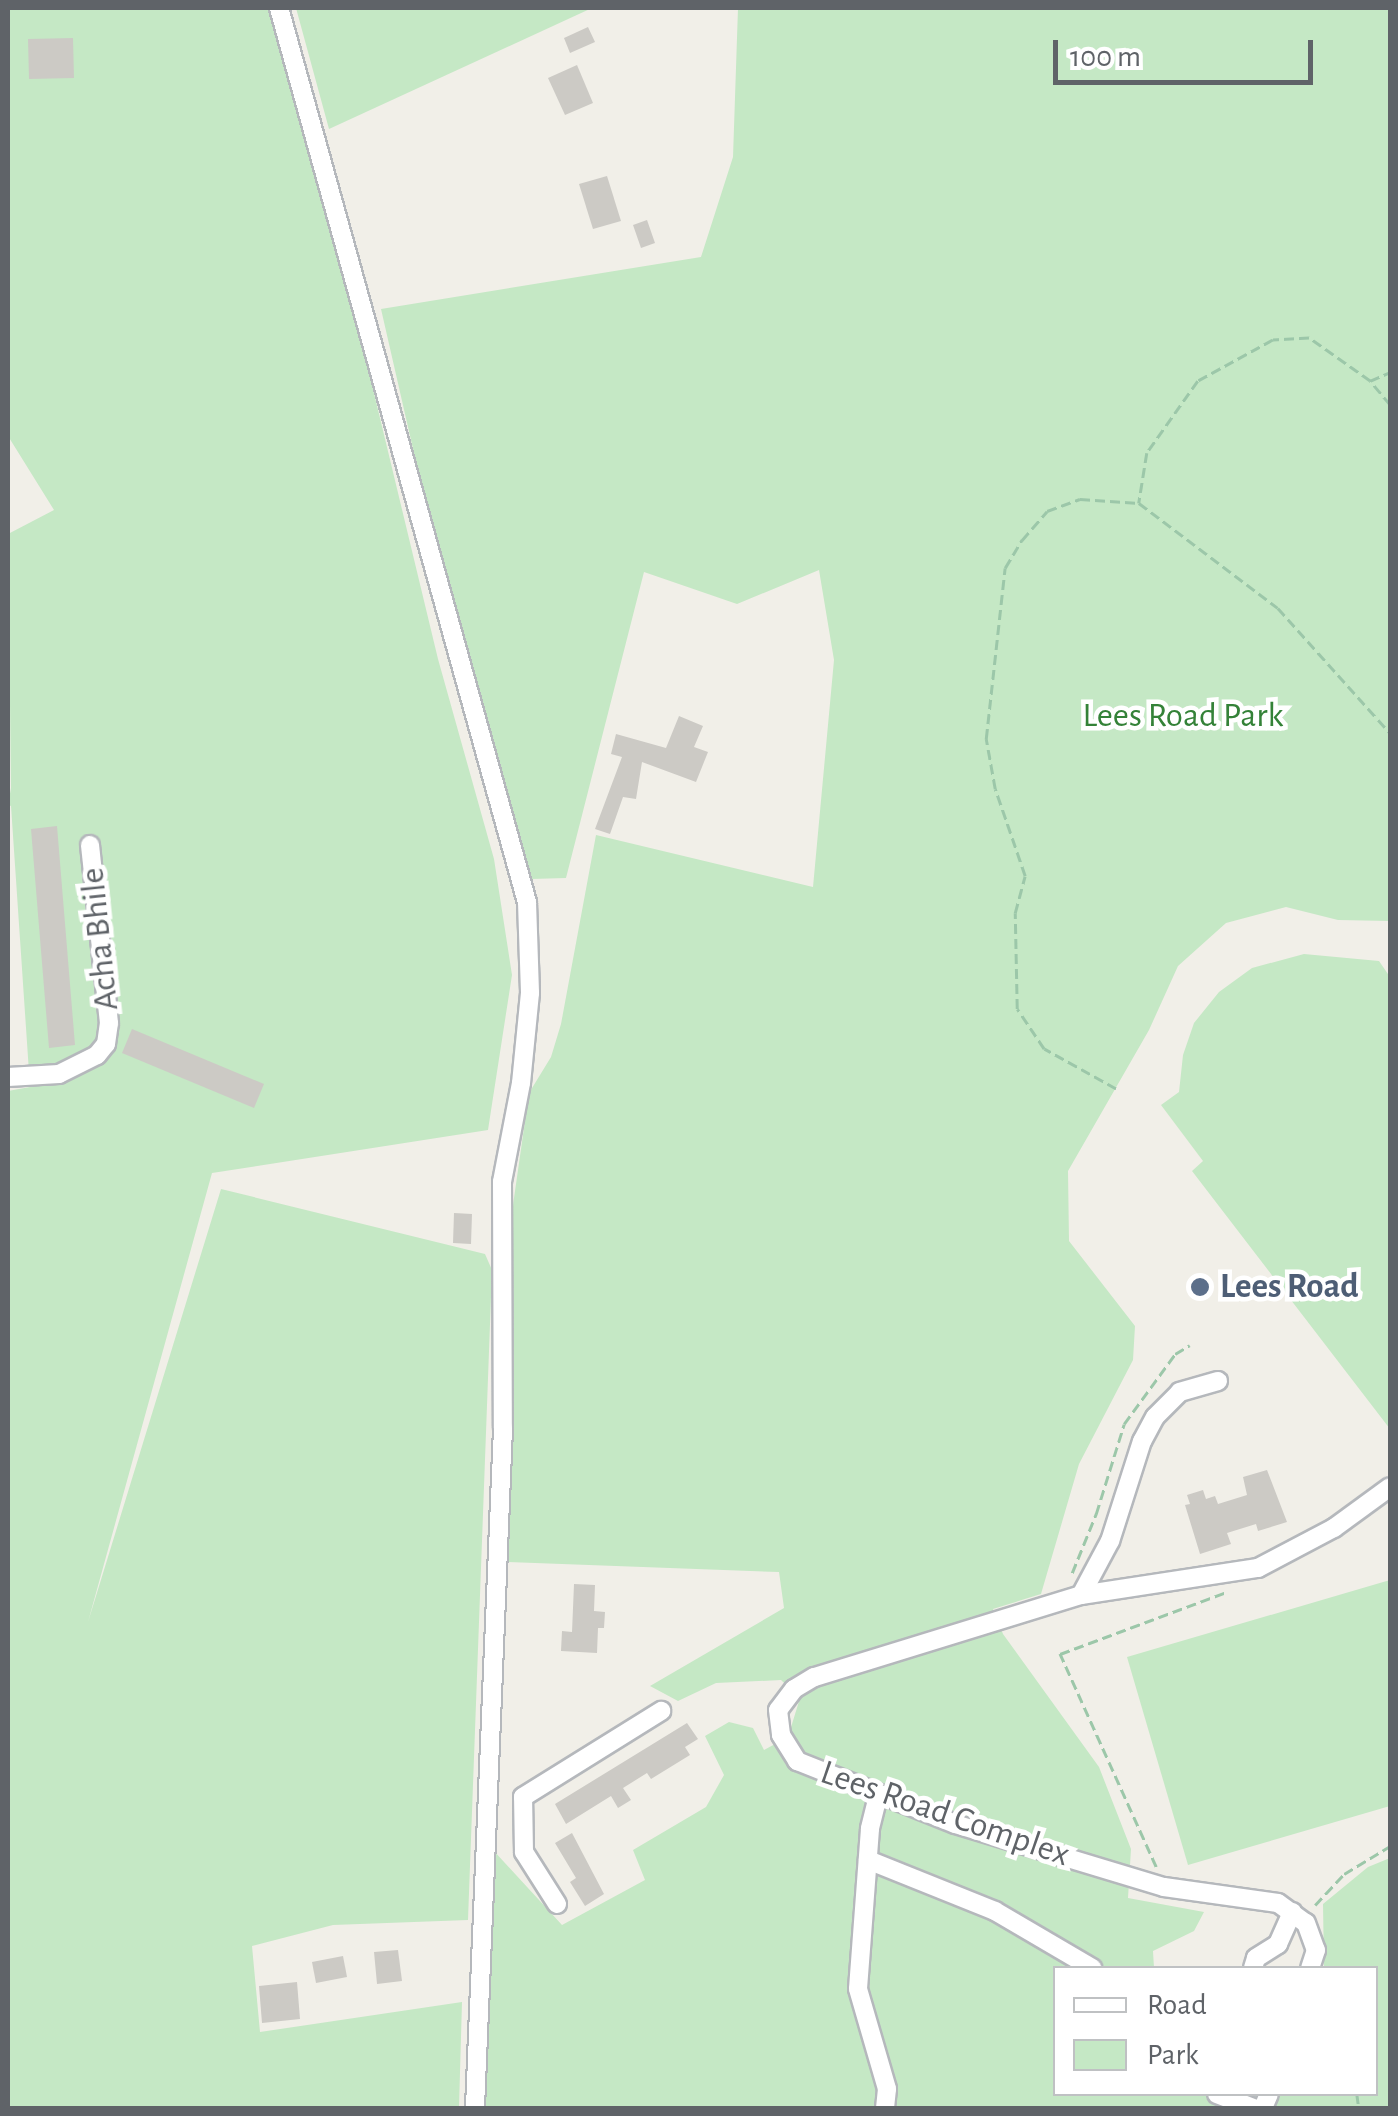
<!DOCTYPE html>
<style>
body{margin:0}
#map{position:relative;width:1398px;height:2116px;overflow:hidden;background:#f1efe8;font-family:"Alegreya Sans",sans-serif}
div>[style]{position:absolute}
.green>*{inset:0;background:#c5e8c5}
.building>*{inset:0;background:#cccac5}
.path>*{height:2.5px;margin-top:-1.25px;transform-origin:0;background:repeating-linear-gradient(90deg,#9cc7a9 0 10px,transparent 0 15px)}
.roads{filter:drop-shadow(2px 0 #b5b8bc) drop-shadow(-2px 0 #b5b8bc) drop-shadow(0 2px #b5b8bc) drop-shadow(0 -2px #b5b8bc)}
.minor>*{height:18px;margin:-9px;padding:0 9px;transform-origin:9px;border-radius:9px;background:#fff}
.dots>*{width:28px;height:28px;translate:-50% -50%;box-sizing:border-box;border:5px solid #fff;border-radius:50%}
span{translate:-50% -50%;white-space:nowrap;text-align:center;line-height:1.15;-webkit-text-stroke:9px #fff;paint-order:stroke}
.park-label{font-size:35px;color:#348238}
.street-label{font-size:35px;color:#5f6368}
.service-label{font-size:35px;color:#4e5e75;font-weight:700}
.left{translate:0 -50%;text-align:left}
.frame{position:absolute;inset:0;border:10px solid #5f6368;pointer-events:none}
.legend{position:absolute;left:1053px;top:1966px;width:325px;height:130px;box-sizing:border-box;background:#fff;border:2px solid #bfc1c3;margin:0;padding:12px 18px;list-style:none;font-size:30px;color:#5f6368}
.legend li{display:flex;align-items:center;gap:20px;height:50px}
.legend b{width:50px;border:2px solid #bfc1c3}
.scale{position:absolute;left:1053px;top:40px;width:260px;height:45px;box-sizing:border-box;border:5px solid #5f6368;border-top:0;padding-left:12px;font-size:30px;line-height:35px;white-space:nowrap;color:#5f6368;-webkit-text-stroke:8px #fff;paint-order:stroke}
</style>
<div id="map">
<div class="green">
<div style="clip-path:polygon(8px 8px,269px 8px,354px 310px,438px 659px,494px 859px,512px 975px,488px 1130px,212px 1173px,88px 1622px,221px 1189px,485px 1254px,492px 1270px,468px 1920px,333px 1925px,252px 1946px,260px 2032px,462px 2002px,459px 2108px,8px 2108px,8px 1091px,30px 1087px,11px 806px,8px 805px,11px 788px,8px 534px,54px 510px,8px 436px)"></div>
<div style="clip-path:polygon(296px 8px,592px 8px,329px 129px)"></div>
<div style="clip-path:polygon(738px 8px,1390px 8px,1390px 921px,1338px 920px,1286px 907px,1226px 923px,1178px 966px,1149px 1030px,1068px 1171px,1069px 1241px,1135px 1326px,1133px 1360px,1079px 1464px,1041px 1594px,993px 1609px,1003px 1634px,1099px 1767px,1131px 1849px,1128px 1898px,1204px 1912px,1194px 1931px,1153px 1951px,1154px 1968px,1056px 1968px,1056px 2094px,1376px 2094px,1376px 1968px,1324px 1968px,1323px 1904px,1368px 1867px,1390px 1858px,1390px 2108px,481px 2108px,493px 1850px,562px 1925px,645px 1880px,633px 1850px,706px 1807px,724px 1775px,705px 1736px,729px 1722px,753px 1728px,764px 1750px,788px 1737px,800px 1698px,781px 1680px,716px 1683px,678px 1701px,650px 1686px,784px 1608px,779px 1572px,507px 1562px,513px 1205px,529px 1093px,551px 1057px,561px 1024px,596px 835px,813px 887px,834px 660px,819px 570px,737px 604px,644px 572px,566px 878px,531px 879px,416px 462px,381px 309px,701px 257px,733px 157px)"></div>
<div style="clip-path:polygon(1304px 954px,1379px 961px,1390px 977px,1390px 1429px,1192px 1171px,1203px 1161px,1161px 1105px,1179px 1092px,1183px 1055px,1194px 1023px,1219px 992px,1252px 968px)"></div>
<div style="clip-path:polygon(1390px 1580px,1390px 1806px,1188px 1865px,1127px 1657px)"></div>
</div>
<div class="building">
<div style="clip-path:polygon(588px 27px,595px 42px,570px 53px,564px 38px)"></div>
<div style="clip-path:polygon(73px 38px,74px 78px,29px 79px,28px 39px)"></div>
<div style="clip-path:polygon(577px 65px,593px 103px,565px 115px,548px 78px)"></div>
<div style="clip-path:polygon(607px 176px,621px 221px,593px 229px,579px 184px)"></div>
<div style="clip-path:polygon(647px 220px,655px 243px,641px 248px,633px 225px)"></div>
<div style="clip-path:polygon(679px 716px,703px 726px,694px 747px,708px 752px,696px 782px,642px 762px,636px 799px,623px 797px,610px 834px,595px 829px,622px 757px,611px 754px,616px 734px,666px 748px)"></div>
<div style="clip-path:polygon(57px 826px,75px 1045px,49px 1048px,31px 829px)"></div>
<div style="clip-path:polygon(132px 1029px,264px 1084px,254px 1108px,122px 1053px)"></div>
<div style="clip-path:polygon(454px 1213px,472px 1214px,471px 1244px,453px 1243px)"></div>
<div style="clip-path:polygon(1267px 1470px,1287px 1522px,1258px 1531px,1256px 1524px,1227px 1533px,1231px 1544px,1200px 1554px,1185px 1505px,1190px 1504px,1187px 1495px,1203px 1490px,1206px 1499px,1215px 1496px,1218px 1504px,1247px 1495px,1243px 1477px)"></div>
<div style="clip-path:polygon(574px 1584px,595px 1585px,594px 1611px,605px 1612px,604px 1628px,598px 1628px,597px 1653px,561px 1651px,562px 1631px,572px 1632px)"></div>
<div style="clip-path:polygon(687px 1723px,698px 1739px,685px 1747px,690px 1755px,651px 1779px,647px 1773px,623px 1788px,631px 1800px,618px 1808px,611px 1796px,566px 1824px,555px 1804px)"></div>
<div style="clip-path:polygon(572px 1833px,604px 1894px,585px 1906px,570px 1882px,576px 1878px,555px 1843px)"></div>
<div style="clip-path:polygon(398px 1950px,402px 1981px,377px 1984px,374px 1952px)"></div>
<div style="clip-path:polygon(343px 1956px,347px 1977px,316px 1983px,312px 1962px)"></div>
<div style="clip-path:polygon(297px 1982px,300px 2019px,262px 2023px,259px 1986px)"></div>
</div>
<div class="path">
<div style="left:1370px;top:381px;width:22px;rotate:-24deg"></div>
<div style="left:1390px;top:405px;width:31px;rotate:-130deg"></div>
<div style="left:1370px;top:381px;width:75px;rotate:-144.8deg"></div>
<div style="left:1309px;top:338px;width:36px;rotate:177deg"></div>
<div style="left:1273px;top:340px;width:85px;rotate:151.3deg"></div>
<div style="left:1198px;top:381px;width:88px;rotate:125.3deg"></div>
<div style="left:1147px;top:453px;width:51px;rotate:99.1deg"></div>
<div style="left:1139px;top:503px;width:174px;rotate:37.1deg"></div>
<div style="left:1278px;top:608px;width:168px;rotate:48.1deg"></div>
<div style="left:1116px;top:1089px;width:82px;rotate:-150.9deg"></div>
<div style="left:1044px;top:1049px;width:48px;rotate:-124deg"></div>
<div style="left:1017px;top:1009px;width:96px;rotate:-91.2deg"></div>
<div style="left:1015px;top:913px;width:38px;rotate:-75deg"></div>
<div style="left:1025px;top:876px;width:92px;rotate:-109deg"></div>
<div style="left:995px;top:789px;width:51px;rotate:-100.2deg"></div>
<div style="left:986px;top:739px;width:172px;rotate:-83.7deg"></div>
<div style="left:1005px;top:568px;width:33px;rotate:-59deg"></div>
<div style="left:1022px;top:540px;width:38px;rotate:-49deg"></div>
<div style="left:1047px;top:511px;width:35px;rotate:-20deg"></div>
<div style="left:1080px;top:499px;width:59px;rotate:3.9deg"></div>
<div style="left:1072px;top:1573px;width:64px;rotate:-67.9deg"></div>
<div style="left:1096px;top:1514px;width:94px;rotate:-72.7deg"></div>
<div style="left:1124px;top:1424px;width:87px;rotate:-53.9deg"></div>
<div style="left:1175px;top:1354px;width:17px;rotate:-31deg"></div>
<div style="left:1156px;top:1867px;width:234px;rotate:-114.3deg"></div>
<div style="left:1060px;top:1654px;width:178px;rotate:-20.4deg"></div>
<div style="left:1315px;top:1905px;width:42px;rotate:-46.9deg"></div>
<div style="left:1344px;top:1874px;width:54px;rotate:-31.3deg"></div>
<div style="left:1357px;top:2094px;width:14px;rotate:82deg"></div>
</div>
<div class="roads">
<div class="minor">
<div style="left:279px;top:8px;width:928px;rotate:74.5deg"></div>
<div style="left:527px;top:902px;width:91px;rotate:88.1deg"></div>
<div style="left:530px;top:993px;width:90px;rotate:95.7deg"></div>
<div style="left:521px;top:1083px;width:101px;rotate:100.9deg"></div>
<div style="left:502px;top:1182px;width:246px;rotate:89.8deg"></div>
<div style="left:503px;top:1428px;width:681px;rotate:92.36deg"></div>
<div style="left:8px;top:1077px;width:51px;rotate:-3.4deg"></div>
<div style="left:59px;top:1074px;width:42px;rotate:-26.6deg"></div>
<div style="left:97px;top:1055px;width:14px;rotate:-51deg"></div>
<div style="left:106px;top:1044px;width:21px;rotate:-82deg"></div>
<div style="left:109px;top:1023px;width:179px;rotate:-96.1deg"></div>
<div style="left:1218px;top:1381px;width:40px;rotate:164deg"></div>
<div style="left:1180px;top:1392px;width:35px;rotate:135deg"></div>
<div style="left:1155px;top:1417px;width:27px;rotate:118deg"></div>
<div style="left:1142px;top:1441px;width:105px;rotate:107.7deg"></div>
<div style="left:1110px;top:1541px;width:61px;rotate:118.2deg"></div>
<div style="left:1081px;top:1595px;width:279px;rotate:162.9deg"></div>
<div style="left:814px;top:1677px;width:23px;rotate:149deg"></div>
<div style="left:794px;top:1689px;width:26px;rotate:127deg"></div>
<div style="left:778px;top:1710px;width:25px;rotate:83deg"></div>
<div style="left:781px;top:1735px;width:31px;rotate:58deg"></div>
<div style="left:797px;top:1761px;width:170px;rotate:21.7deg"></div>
<div style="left:955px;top:1824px;width:218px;rotate:16.8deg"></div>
<div style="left:1164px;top:1887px;width:115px;rotate:8deg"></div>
<div style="left:1278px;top:1903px;width:34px;rotate:36deg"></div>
<div style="left:1306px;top:1923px;width:29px;rotate:70deg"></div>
<div style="left:1316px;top:1950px;width:19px;rotate:108deg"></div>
<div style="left:1081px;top:1595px;width:179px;rotate:-8.7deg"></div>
<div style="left:1258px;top:1568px;width:86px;rotate:-27.8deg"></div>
<div style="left:1334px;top:1528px;width:69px;rotate:-36.2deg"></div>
<div style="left:878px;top:1796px;width:34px;rotate:104deg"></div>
<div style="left:870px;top:1829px;width:160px;rotate:94.3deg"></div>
<div style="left:858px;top:1989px;width:104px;rotate:73.8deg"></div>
<div style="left:887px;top:2089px;width:19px;rotate:96deg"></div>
<div style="left:868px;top:1860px;width:137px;rotate:21.9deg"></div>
<div style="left:995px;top:1911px;width:113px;rotate:30.4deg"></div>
<div style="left:557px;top:1904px;width:62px;rotate:-122.4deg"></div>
<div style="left:524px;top:1852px;width:55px;rotate:-91deg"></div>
<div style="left:523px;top:1797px;width:163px;rotate:-31.9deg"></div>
<div style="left:1253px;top:1968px;width:10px;rotate:-73deg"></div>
<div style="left:1256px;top:1958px;width:26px;rotate:-32deg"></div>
<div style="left:1278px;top:1944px;width:35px;rotate:-66deg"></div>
<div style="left:1217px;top:2094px;width:40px;rotate:21deg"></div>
<div style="left:1263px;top:2108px;width:15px;rotate:-67deg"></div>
</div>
</div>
<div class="dots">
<div style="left:1200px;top:1287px;background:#5c6f8a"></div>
</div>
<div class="park-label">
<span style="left:1183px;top:716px">Lees Road Park</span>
</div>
<div class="street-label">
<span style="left:100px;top:939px;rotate:-96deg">Acha Bhile</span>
<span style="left:945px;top:1814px;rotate:19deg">Lees Road Complex</span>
</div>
<div class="service-label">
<span class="left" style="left:1220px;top:1287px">Lees Road</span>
</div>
<div class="frame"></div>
<ul class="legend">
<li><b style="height:12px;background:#fff"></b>Road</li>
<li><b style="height:28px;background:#c5e8c5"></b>Park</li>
</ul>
<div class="scale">100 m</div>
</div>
